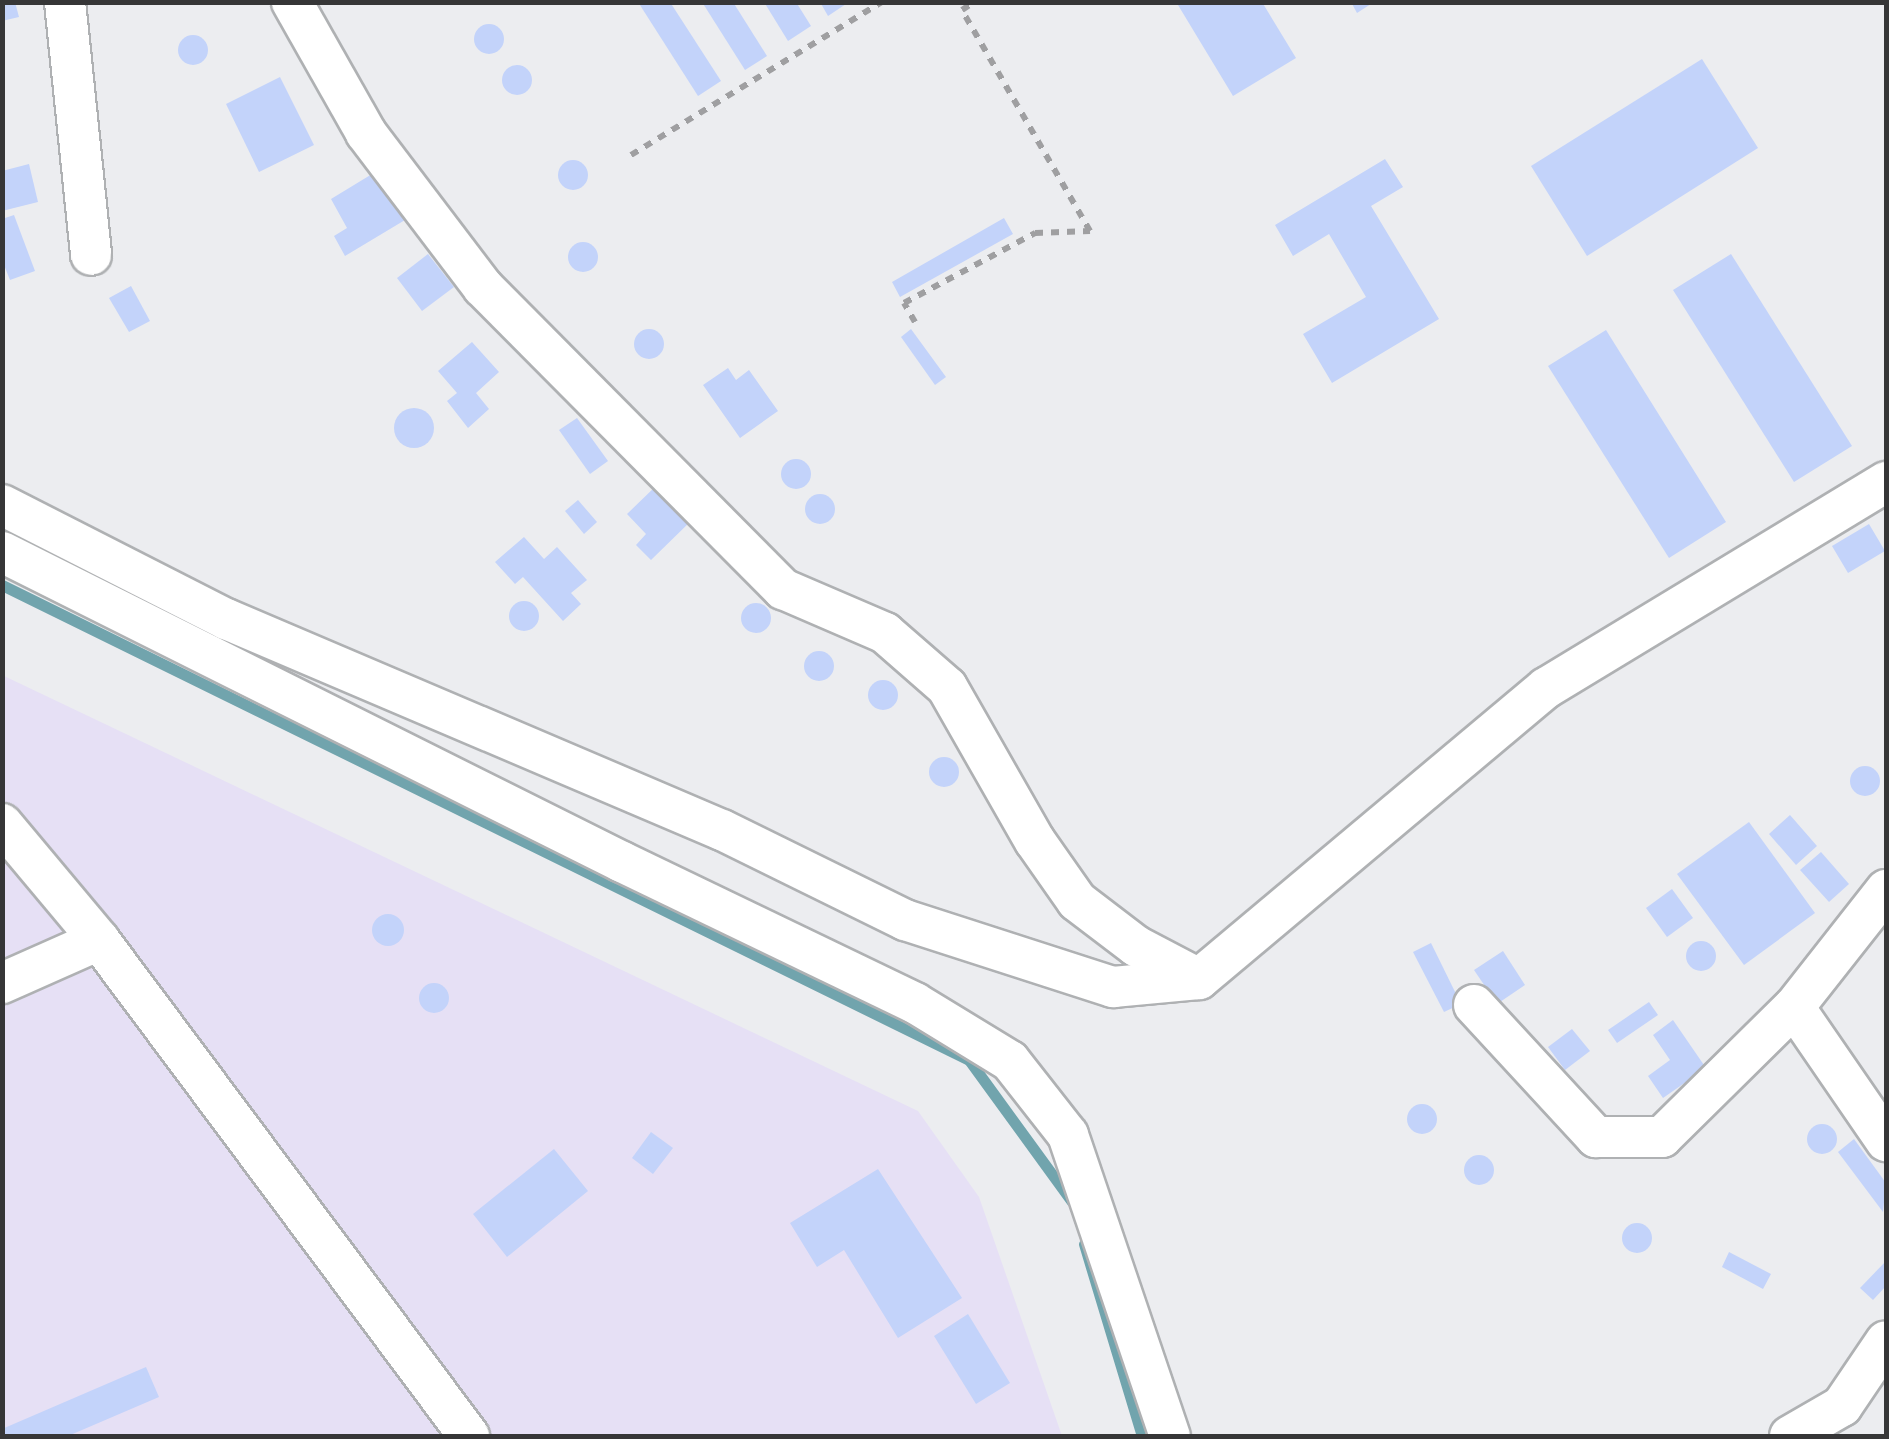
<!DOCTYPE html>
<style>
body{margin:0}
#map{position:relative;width:1889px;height:1439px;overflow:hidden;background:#ecedf0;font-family:Figtree,sans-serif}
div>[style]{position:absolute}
.industrial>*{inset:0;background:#e6e0f5}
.stream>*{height:11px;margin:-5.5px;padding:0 5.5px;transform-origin:5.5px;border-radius:5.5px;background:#71a4ad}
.building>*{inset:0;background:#c3d3fa}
.round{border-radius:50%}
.path>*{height:6px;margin-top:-3px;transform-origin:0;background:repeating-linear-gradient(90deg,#9f9fa1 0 8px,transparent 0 16px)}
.roads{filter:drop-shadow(2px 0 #afb1b3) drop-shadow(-2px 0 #afb1b3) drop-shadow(0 2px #afb1b3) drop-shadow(0 -2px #afb1b3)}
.minor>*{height:40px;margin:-20px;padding:0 20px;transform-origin:20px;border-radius:20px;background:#fff}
span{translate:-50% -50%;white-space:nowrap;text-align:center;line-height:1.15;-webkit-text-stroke:9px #ecedf0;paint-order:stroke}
.frame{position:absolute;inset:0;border:5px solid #363637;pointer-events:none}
</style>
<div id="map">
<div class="industrial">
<div style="clip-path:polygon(2px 675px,918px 1111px,979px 1197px,1062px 1436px,3px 1436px)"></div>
</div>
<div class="stream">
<div style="left:2px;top:585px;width:1077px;rotate:26.16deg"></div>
<div style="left:969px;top:1060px;width:175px;rotate:54deg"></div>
<div style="left:1084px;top:1244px;width:201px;rotate:73.2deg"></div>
</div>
<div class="building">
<div style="clip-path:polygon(2px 2px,15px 2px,19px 17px,2px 21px)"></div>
<div style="clip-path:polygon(638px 2px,670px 2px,721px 81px,698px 96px)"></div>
<div style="clip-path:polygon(702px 2px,733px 2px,767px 56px,745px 70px)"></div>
<div style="clip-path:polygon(764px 2px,796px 2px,811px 26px,788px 41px)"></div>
<div style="clip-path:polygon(820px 2px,849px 2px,828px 16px)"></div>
<div style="clip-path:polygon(1182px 2px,1262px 2px,1296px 58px,1233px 96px,1178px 5px)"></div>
<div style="clip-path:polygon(1351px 2px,1374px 2px,1357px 13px)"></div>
<div class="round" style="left:474px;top:24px;width:30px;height:30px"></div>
<div class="round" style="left:178px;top:35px;width:30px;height:30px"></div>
<div style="clip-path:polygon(1702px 59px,1758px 148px,1587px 256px,1531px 166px)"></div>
<div class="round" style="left:502px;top:65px;width:30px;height:30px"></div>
<div style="clip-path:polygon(280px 77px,314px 145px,259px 172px,226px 104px)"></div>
<div style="clip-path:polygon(1385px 159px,1403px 187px,1371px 206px,1439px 319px,1332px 383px,1303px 334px,1366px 297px,1329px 234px,1293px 256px,1275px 225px)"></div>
<div class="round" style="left:558px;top:160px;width:30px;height:30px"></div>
<div style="clip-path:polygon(29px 164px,38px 202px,2px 211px,2px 171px)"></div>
<div style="clip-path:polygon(377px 171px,405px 220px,345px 256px,334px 236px,347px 228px,331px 199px)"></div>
<div style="clip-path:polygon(14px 215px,35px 271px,10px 280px,2px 260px,2px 219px)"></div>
<div style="clip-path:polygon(1004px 218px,1013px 234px,900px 297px,892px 282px)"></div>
<div class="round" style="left:568px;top:242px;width:30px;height:30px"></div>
<div style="clip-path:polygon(428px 254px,454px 287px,422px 311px,397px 278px)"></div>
<div style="clip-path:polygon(1731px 254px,1852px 446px,1794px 482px,1673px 290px)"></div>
<div style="clip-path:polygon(131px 286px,150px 321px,129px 332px,109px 298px)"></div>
<div style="clip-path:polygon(911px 329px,946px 377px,935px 385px,901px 337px)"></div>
<div class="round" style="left:634px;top:329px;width:30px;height:30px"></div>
<div style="clip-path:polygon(1606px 330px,1726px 522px,1669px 558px,1548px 366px)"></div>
<div style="clip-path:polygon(472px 342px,499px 372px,476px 393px,489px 409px,468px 428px,447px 401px,457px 393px,438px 371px)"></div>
<div style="clip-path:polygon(728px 368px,736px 380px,749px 370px,778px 411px,740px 438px,703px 385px)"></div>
<div class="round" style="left:394px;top:408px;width:40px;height:40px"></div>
<div style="clip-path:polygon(577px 418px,608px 461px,590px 474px,559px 430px)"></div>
<div class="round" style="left:781px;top:459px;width:30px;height:30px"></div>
<div style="clip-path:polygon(658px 484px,693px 519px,651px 560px,636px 545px,646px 534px,627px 514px)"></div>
<div class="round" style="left:805px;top:494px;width:30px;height:30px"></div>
<div style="clip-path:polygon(578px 500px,597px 522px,584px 534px,565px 511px)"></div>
<div style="clip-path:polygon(1869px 524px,1885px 551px,1848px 573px,1832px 546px)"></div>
<div style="clip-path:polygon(524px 537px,544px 559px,557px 547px,587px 580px,571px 593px,581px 604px,563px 621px,523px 577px,515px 584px,495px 562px)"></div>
<div class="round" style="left:509px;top:601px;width:30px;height:30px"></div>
<div class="round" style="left:741px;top:603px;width:30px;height:30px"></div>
<div class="round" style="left:804px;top:651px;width:30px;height:30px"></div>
<div class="round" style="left:868px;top:680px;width:30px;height:30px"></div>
<div class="round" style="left:929px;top:757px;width:30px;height:30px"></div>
<div class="round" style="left:1850px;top:766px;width:30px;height:30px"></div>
<div style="clip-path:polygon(1790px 815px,1817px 846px,1796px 865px,1769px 834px)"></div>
<div style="clip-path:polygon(1749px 822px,1815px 913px,1744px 965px,1677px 874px)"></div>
<div style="clip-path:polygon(1821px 852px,1849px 884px,1829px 902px,1800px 870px)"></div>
<div style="clip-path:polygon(1672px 889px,1693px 918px,1667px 937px,1646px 908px)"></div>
<div class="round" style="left:372px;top:914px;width:32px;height:32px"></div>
<div class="round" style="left:1686px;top:941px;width:30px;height:30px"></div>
<div style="clip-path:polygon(1431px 943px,1461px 1004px,1444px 1012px,1413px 952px)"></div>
<div style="clip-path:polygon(1503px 951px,1525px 985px,1497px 1004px,1474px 970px)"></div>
<div class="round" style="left:419px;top:983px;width:30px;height:30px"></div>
<div style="clip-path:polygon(1649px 1002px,1658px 1015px,1617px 1043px,1608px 1030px)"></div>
<div style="clip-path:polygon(1673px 1020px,1706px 1068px,1663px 1098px,1648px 1076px,1670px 1060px,1653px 1035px)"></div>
<div style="clip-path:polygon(1572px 1029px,1590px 1051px,1565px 1070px,1548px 1047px)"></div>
<div class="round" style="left:1407px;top:1104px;width:30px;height:30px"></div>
<div class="round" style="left:1807px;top:1124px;width:30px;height:30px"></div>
<div style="clip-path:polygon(651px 1132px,673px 1148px,653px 1174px,632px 1158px)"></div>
<div style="clip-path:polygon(1854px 1139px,1886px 1183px,1883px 1212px,1838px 1152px)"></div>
<div style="clip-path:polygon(554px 1149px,588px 1191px,507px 1257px,473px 1214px)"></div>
<div class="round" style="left:1464px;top:1155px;width:30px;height:30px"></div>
<div style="clip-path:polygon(878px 1169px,962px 1298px,898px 1338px,844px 1250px,817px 1267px,790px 1223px)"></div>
<div class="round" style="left:1622px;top:1223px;width:30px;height:30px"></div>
<div style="clip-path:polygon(1729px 1252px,1771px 1274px,1763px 1289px,1722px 1267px)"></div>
<div style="clip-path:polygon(1886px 1261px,1886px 1286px,1873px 1300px,1860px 1288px)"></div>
<div style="clip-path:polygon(968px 1314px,1010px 1383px,976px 1404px,934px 1336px)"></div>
<div style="clip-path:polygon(146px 1367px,159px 1397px,68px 1436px,2px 1436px,2px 1429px)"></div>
</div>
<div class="path">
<div style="left:631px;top:155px;width:294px;rotate:-31.4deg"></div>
<div style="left:915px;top:322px;width:22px;rotate:-120deg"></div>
<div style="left:904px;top:303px;width:149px;rotate:-28.1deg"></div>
<div style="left:1035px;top:233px;width:55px;rotate:-2.1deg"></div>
<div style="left:1090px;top:231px;width:255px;rotate:-120.1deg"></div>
<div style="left:962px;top:10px;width:14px;rotate:-34deg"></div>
</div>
<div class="roads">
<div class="minor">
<div style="left:65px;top:2px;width:254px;rotate:84.1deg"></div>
<div style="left:292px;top:2px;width:150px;rotate:60.5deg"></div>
<div style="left:366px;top:133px;width:193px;rotate:52.8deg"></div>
<div style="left:483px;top:287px;width:426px;rotate:45.2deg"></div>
<div style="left:783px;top:589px;width:111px;rotate:23.3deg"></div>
<div style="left:885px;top:633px;width:82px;rotate:41.1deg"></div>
<div style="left:947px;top:687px;width:177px;rotate:60.3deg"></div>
<div style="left:1035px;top:841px;width:73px;rotate:55deg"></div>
<div style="left:1077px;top:901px;width:74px;rotate:37.3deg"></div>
<div style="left:1136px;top:946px;width:71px;rotate:27.6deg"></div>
<div style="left:1199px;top:979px;width:453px;rotate:-40deg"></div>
<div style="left:1546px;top:688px;width:398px;rotate:-31.2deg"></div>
<div style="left:2px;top:505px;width:251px;rotate:27deg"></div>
<div style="left:226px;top:619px;width:539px;rotate:23.05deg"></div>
<div style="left:722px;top:830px;width:204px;rotate:26.2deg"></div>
<div style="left:905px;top:920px;width:219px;rotate:17.9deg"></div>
<div style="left:1113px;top:987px;width:86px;rotate:-5.3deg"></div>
<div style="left:2px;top:552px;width:693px;rotate:26.57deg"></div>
<div style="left:622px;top:862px;width:325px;rotate:25.7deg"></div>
<div style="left:915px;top:1003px;width:111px;rotate:31.4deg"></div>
<div style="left:1010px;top:1061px;width:94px;rotate:51.9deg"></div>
<div style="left:1068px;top:1135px;width:318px;rotate:71.3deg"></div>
<div style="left:2px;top:824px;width:151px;rotate:50.1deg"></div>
<div style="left:99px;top:940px;width:619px;rotate:53.28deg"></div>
<div style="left:2px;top:983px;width:106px;rotate:-23.9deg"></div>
<div style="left:1474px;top:1005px;width:180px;rotate:47.3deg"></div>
<div style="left:1596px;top:1137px;width:66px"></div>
<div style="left:1662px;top:1137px;width:185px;rotate:-44.6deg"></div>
<div style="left:1794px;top:1007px;width:149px;rotate:-51.8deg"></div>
<div style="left:1794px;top:1007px;width:163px;rotate:55.5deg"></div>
<div style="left:1790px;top:1436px;width:60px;rotate:-30deg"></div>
<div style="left:1842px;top:1406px;width:78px;rotate:-55.9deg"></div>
</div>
</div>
<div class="frame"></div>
</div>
